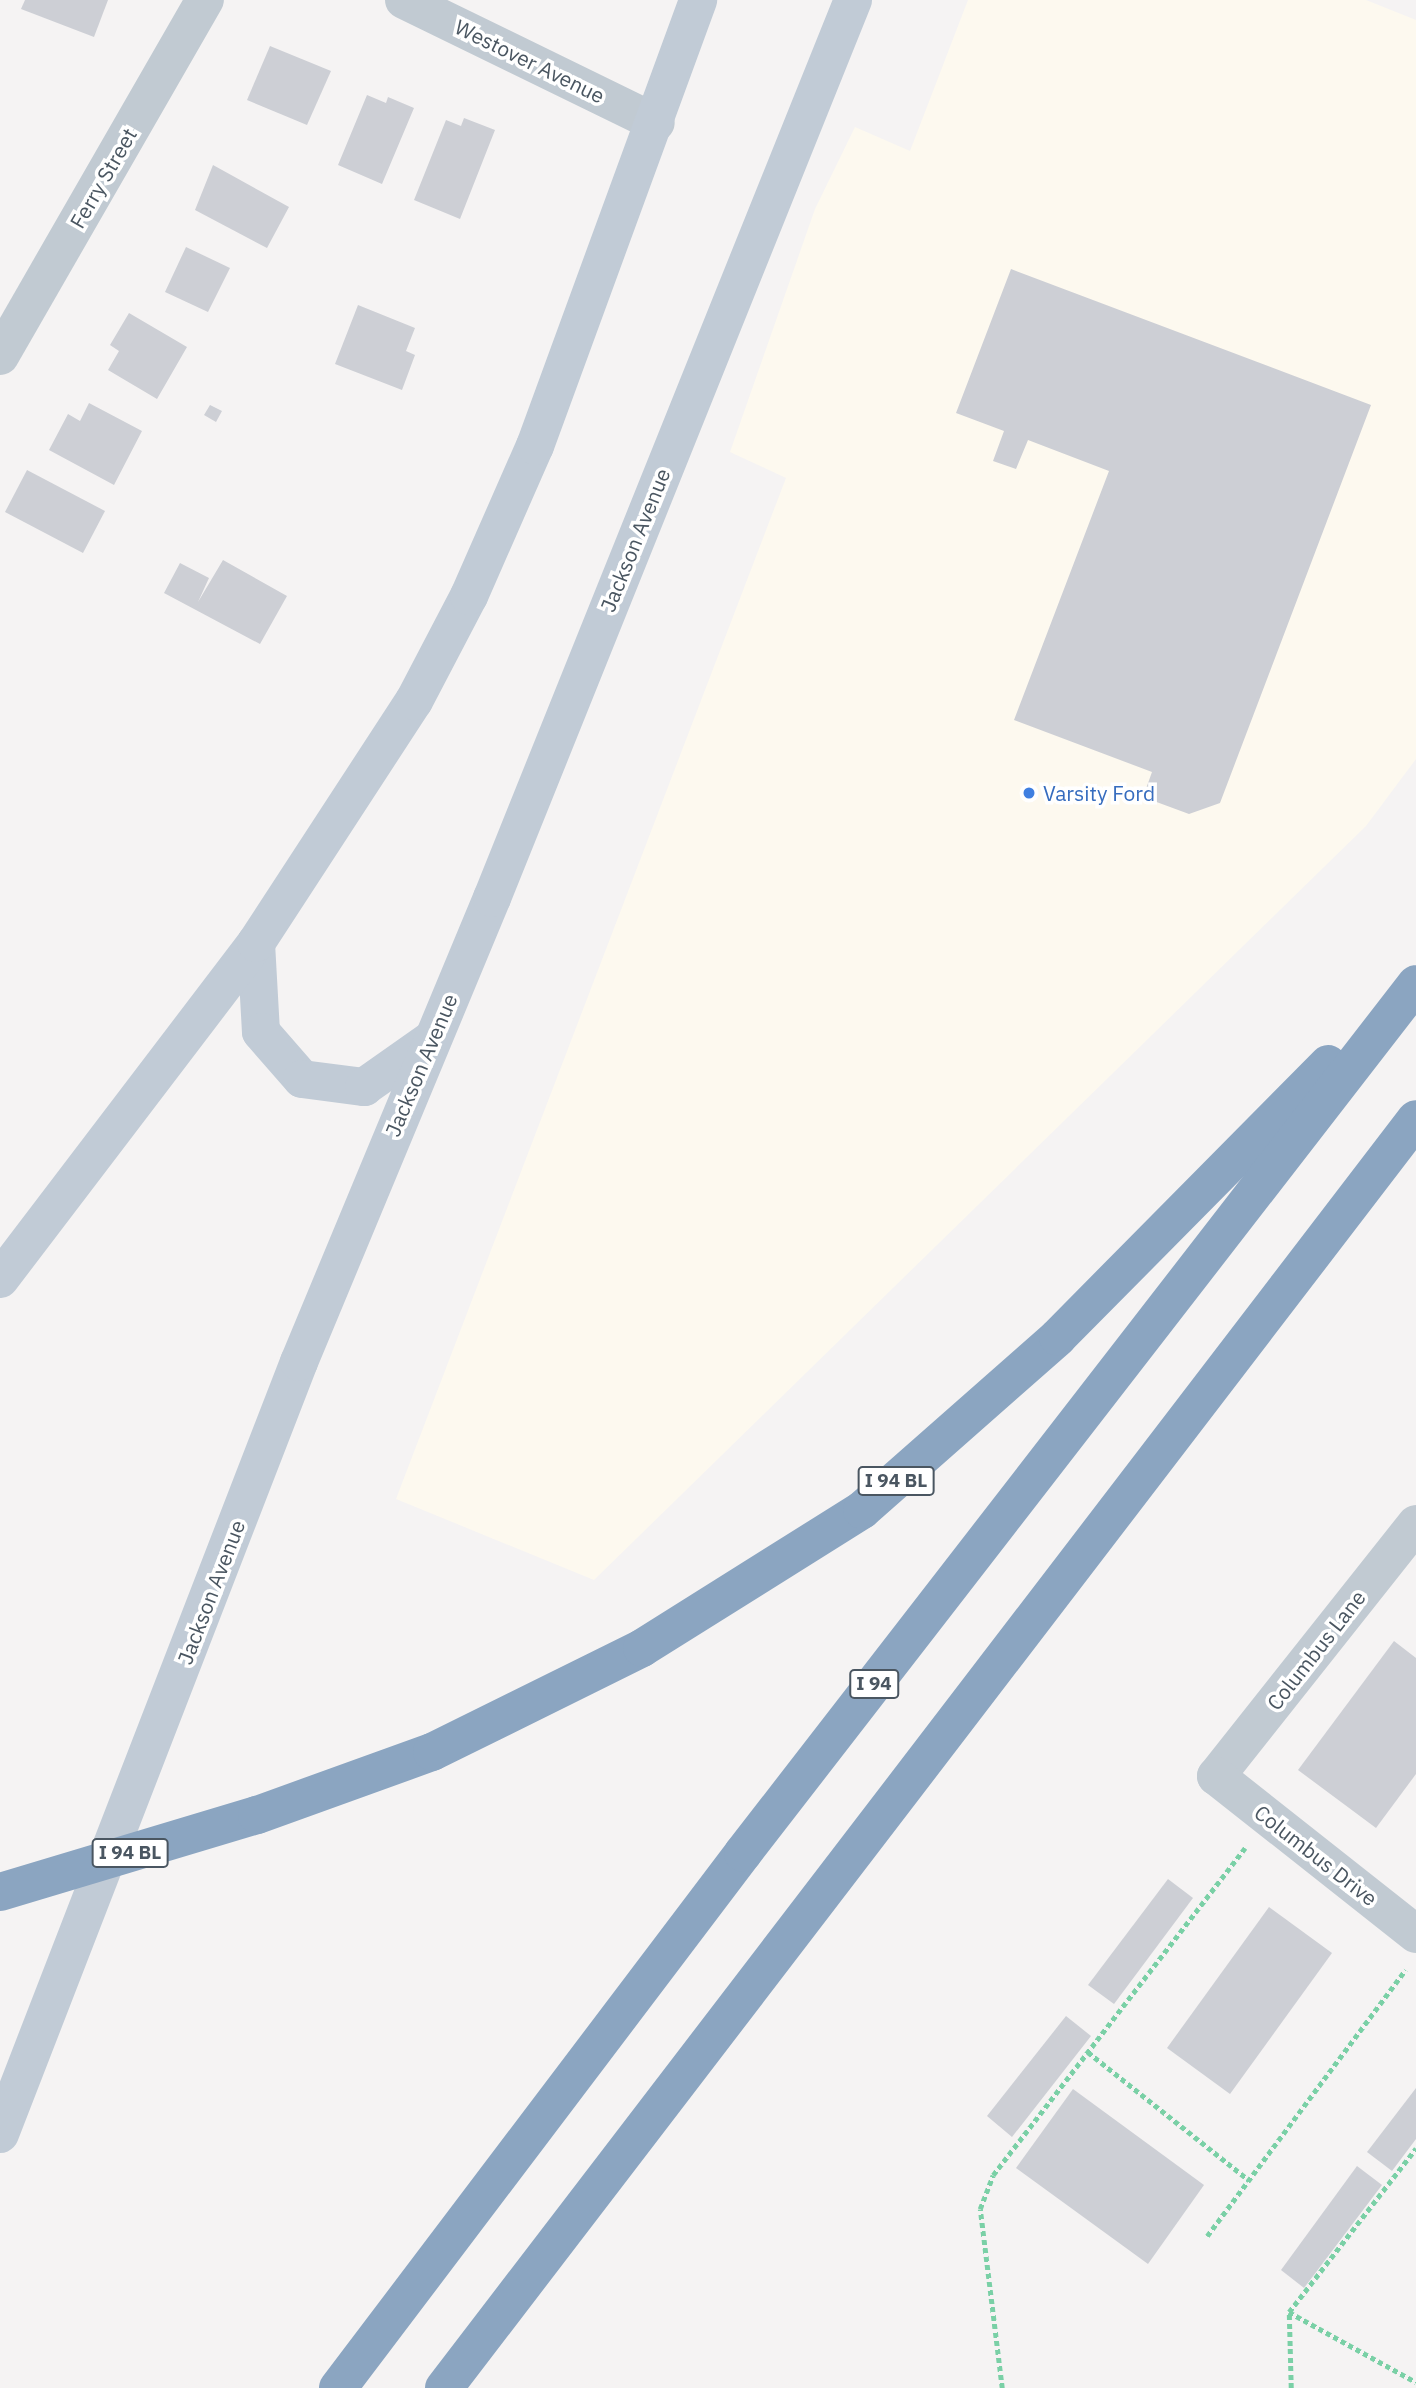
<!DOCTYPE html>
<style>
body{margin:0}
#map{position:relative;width:1416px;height:2388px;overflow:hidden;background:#f5f3f3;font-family:"IBM Plex Sans",sans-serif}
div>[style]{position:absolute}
.commercial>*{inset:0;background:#fdf9ef}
.building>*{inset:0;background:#cdcfd5}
.path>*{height:4.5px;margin-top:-2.25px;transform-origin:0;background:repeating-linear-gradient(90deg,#7ad0a6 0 5px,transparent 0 8.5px)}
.street>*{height:38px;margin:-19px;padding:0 19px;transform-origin:19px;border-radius:19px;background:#c1cad2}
.secondary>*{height:38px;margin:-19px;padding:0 19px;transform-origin:19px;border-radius:19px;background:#c1cbd6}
.highway>*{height:38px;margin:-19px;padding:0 19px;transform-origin:19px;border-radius:19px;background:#8ba5c1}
.dots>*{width:19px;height:19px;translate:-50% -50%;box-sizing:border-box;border:4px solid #fff;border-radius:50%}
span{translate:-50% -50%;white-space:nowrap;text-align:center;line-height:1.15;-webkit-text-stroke:7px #fff;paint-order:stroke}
.shield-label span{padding:2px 5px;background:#fff;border:2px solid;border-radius:5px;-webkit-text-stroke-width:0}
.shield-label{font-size:19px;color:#4a5661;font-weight:700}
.street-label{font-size:21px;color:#4a5661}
.shop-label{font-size:21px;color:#366cbe}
.left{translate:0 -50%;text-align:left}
</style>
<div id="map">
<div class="commercial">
<div style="clip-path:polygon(968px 0,1366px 0,1416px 20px,1416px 759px,1366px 826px,594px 1580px,396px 1499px,786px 478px,730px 452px,815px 209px,855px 127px,910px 151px)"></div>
</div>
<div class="building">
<div style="clip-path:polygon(25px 0,108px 0,94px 37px,21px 9px)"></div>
<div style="clip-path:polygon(270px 46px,331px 71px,307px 125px,247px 100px)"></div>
<div style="clip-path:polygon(367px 95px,386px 103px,388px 97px,414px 108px,382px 184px,338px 165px)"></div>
<div style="clip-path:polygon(464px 118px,495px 130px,460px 219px,414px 200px,446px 120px,461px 126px)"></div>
<div style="clip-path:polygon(213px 165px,289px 207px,267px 248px,195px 210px)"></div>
<div style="clip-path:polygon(186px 247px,230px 268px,208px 312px,165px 292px)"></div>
<div style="clip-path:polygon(1011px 269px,1371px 405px,1220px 803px,1189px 814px,1143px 797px,1152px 772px,1014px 720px,1109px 471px,1028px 440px,1016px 469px,993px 461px,1004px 431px,956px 413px)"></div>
<div style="clip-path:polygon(358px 305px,415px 328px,406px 351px,415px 355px,402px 390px,335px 364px)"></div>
<div style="clip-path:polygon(129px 313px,187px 347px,157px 399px,108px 370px,119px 351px,110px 345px)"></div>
<div style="clip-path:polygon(89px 403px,142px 431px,114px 485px,49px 450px,68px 414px,80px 421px)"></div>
<div style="clip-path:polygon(210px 405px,222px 411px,216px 422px,204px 415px)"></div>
<div style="clip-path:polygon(27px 470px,105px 511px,83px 553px,5px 512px)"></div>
<div style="clip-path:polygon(223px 560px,287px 596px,260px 644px,164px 593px,180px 563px,209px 578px,198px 602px)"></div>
<div style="clip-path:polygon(1394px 1641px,1416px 1658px,1416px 1774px,1376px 1828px,1298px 1770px)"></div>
<div style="clip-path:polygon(1168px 1879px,1193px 1898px,1114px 2004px,1088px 1985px)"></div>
<div style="clip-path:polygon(1269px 1907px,1332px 1953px,1230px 2094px,1167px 2048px)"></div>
<div style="clip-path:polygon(1066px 2016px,1091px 2036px,1012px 2137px,987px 2116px)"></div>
<div style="clip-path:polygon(1416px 2088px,1416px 2139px,1392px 2171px,1367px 2152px)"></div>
<div style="clip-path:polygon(1073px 2089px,1204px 2185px,1148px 2264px,1016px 2168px)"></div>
<div style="clip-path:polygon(1357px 2166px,1382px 2185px,1304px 2288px,1281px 2270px)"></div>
</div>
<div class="path">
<div style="left:1088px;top:2052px;width:206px;rotate:38.5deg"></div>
<div style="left:1207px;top:2236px;width:332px;rotate:-53.3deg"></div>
<div style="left:1289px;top:2312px;width:145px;rotate:28.9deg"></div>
<div style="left:1002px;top:2388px;width:180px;rotate:-97deg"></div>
<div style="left:980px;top:2209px;width:36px;rotate:-69deg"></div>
<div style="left:993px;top:2175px;width:413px;rotate:-52.4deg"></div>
<div style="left:1291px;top:2388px;width:76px;rotate:-91.5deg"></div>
<div style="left:1289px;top:2312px;width:207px;rotate:-52.2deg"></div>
</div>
<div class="street">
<div style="left:404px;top:0;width:280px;rotate:26deg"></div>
<div style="left:0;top:356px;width:411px;rotate:-60.1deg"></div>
<div style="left:1416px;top:1524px;width:322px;rotate:128.4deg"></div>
<div style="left:1216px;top:1776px;width:255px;rotate:38.3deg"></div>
</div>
<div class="secondary">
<div style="left:256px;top:943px;width:89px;rotate:86.8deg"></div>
<div style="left:261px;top:1032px;width:62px;rotate:48.9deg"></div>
<div style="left:302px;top:1079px;width:63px;rotate:7.4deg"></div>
<div style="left:364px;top:1087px;width:83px;rotate:-35.2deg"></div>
<div style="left:0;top:1279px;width:422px;rotate:-52.7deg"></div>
<div style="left:256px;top:943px;width:289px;rotate:-56.9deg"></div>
<div style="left:414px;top:701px;width:119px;rotate:-62.4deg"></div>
<div style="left:469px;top:596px;width:164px;rotate:-66.3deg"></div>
<div style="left:535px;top:446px;width:475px;rotate:-69.9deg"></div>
<div style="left:0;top:2134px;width:828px;rotate:-68.83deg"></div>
<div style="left:299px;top:1362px;width:503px;rotate:-67.42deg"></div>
<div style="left:492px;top:898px;width:968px;rotate:-68.1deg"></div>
</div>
<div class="highway">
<div style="left:0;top:1892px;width:268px;rotate:-16.7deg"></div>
<div style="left:257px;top:1815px;width:186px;rotate:-19.8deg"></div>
<div style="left:432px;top:1752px;width:234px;rotate:-26.3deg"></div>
<div style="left:642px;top:1648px;width:260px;rotate:-32.1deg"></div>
<div style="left:862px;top:1510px;width:261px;rotate:-41.4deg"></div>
<div style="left:1058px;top:1337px;width:384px;rotate:-45.3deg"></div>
<div style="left:338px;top:2388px;width:671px;rotate:-52.87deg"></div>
<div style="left:743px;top:1853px;width:1099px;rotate:-52.24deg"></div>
<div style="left:444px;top:2388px;width:1598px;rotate:-52.55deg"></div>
</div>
<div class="dots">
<div style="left:1029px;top:793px;background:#3f7fe0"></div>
</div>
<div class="shield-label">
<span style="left:896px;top:1481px">I 94 BL</span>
<span style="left:874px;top:1684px">I 94</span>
<span style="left:130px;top:1853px">I 94 BL</span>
</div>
<div class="street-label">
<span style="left:530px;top:61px;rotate:26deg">Westover Avenue</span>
<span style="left:103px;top:178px;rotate:-60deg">Ferry Street</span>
<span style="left:635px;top:540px;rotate:-68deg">Jackson Avenue</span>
<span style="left:421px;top:1065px;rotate:-67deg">Jackson Avenue</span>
<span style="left:211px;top:1592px;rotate:-69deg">Jackson Avenue</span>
<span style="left:1316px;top:1650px;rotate:-52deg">Columbus Lane</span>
<span style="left:1316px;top:1855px;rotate:38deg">Columbus Drive</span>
</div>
<div class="shop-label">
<span class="left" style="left:1043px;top:793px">Varsity Ford</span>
</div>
</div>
